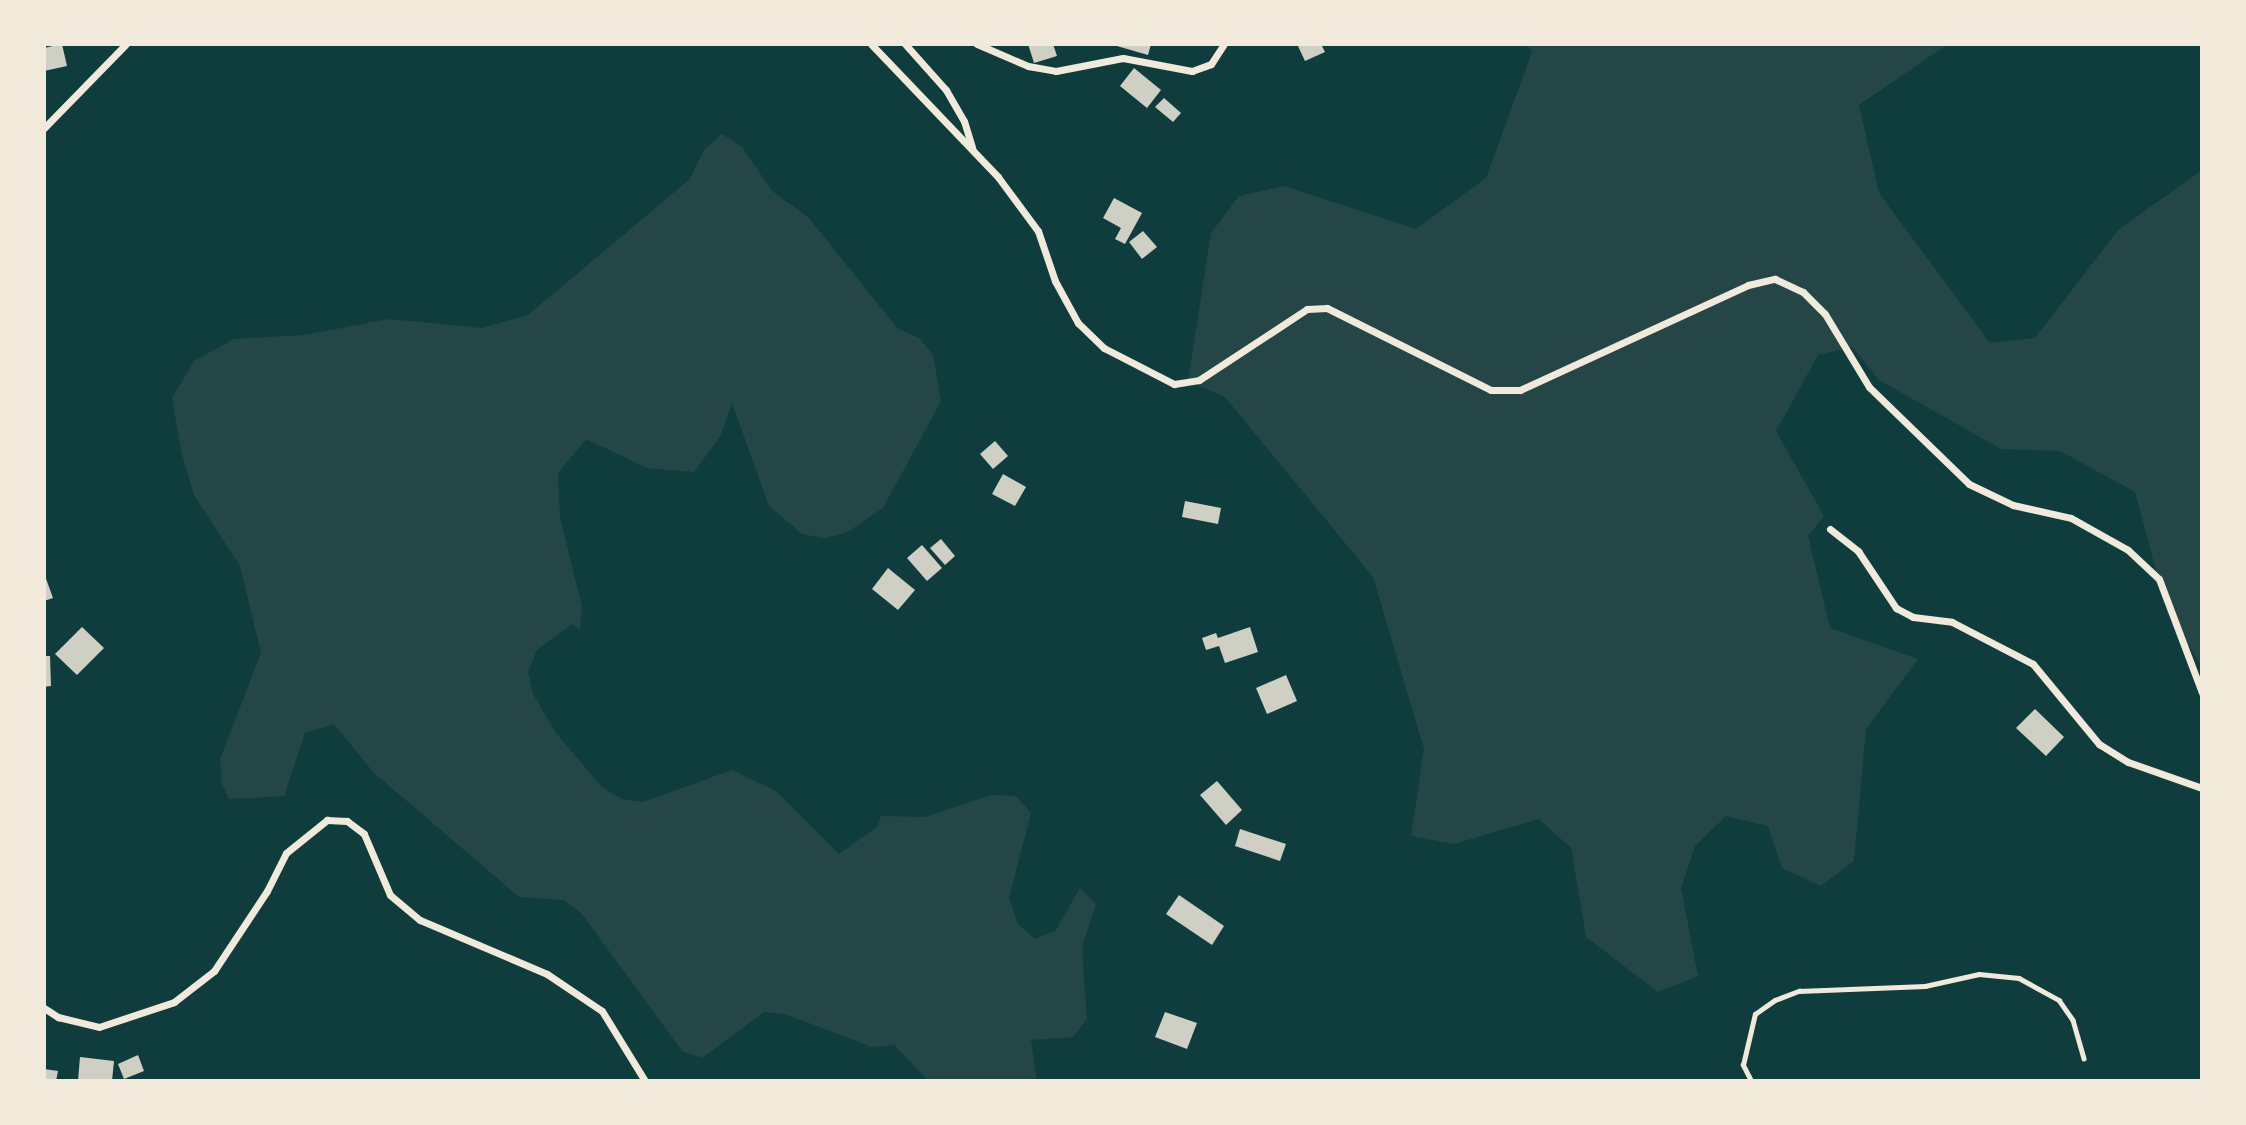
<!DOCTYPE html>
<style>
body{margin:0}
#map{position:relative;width:2246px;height:1125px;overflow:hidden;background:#0f3d3e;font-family:Cabin,sans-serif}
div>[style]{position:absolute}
.green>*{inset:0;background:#244646}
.building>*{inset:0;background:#cfcfc3}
.path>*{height:4.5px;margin:-2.25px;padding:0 2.25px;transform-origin:2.25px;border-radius:2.25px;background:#f1e9da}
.minor>*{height:7px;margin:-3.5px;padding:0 3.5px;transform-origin:3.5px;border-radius:3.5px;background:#f1e9da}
span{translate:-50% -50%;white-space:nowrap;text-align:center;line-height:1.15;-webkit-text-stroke:6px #f1e9da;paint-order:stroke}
.frame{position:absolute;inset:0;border:46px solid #f1e9da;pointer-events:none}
</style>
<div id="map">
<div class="green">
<div style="clip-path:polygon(1527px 44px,1948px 44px,1859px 105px,1879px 193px,1990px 343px,2035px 338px,2118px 230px,2202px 170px,2202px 666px,2167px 612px,2135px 492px,2060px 451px,2001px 449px,1879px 380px,1852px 347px,1818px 355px,1776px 431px,1824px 516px,1808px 536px,1830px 628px,1918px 659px,1866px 729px,1854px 861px,1821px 886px,1782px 868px,1768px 826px,1726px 816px,1695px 846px,1681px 888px,1698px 976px,1658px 992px,1586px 937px,1571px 848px,1539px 819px,1454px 844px,1411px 836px,1424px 749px,1373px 577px,1225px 397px,1188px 381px,1211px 233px,1239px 196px,1284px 186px,1416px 229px,1486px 178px,1532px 52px)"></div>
<div style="clip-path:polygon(722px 134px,742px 147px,772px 191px,809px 218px,897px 328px,919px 338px,933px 355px,941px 401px,883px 508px,846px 533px,824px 538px,802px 534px,769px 506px,732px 403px,720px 437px,694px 472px,647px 468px,586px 439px,558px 473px,560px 517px,582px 607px,580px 629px,572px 624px,537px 650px,528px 672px,533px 694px,556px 733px,601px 786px,621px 799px,643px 802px,732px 770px,776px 791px,839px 854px,877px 827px,881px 816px,925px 817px,991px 795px,1016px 796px,1031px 813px,1009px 898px,1018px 924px,1035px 939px,1056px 930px,1080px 888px,1096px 904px,1082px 947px,1087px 1019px,1073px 1037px,1031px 1040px,1037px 1081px,929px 1081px,894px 1045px,872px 1047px,785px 1014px,764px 1012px,702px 1058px,682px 1051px,582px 914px,564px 900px,519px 897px,374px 773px,334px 724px,305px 733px,284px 796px,229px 799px,222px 784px,220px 759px,261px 653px,240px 566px,194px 495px,181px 451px,172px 398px,194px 361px,234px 339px,304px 335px,389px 319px,482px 328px,528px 315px,690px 179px,704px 150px)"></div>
</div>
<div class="building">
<div style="clip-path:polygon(62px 44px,67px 66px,44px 71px,44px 48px)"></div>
<div style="clip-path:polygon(1028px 44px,1053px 44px,1057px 56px,1034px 63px)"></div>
<div style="clip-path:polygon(1110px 44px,1151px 44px,1148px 55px)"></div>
<div style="clip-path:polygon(1297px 44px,1321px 44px,1325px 52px,1305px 61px)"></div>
<div style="clip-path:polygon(1134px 68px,1161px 90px,1147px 108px,1120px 86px)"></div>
<div style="clip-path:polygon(1164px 98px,1181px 113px,1173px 122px,1155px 107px)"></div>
<div style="clip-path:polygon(1114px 198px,1142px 213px,1125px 244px,1115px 239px,1121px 228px,1103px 218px)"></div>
<div style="clip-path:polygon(1143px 231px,1157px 247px,1142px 259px,1129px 242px)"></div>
<div style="clip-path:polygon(995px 441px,1008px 456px,993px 469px,980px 454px)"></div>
<div style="clip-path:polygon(1003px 474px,1026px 487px,1015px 506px,992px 494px)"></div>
<div style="clip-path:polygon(1185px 501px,1221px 508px,1218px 524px,1182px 517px)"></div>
<div style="clip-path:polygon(941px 539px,955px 556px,945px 565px,930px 548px)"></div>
<div style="clip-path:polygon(922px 545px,942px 568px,927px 581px,907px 558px)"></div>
<div style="clip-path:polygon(888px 568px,915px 590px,898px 610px,872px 589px)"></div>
<div style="clip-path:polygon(44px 573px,53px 598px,44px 601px)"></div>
<div style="clip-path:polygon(82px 627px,104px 648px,77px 675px,55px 654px)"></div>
<div style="clip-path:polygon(1250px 627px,1258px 652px,1225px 663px,1219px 646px,1206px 650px,1202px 638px,1216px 633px,1218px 638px)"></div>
<div style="clip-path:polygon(44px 656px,50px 656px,51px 686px,44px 687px)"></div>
<div style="clip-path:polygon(1286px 675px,1297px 701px,1267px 714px,1256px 688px)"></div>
<div style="clip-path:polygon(2035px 709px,2064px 737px,2046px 756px,2016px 728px)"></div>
<div style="clip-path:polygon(1217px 781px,1242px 810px,1226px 825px,1200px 795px)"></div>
<div style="clip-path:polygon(1240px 829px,1286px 844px,1280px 861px,1235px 846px)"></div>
<div style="clip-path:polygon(1179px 895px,1224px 926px,1212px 945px,1166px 914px)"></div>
<div style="clip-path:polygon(1165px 1012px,1197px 1023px,1187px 1049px,1155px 1037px)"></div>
<div style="clip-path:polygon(138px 1055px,144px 1071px,124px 1079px,118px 1064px)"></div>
<div style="clip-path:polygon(80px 1057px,114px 1061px,112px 1081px,78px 1081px)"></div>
<div style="clip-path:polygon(44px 1069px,58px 1071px,56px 1081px,44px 1081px)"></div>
</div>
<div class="path">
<div style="left:1751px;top:1081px;width:18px;rotate:-117deg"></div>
<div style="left:1743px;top:1065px;width:52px;rotate:-76.8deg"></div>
<div style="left:1755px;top:1014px;width:24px;rotate:-35deg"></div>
<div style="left:1775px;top:1000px;width:26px;rotate:-21deg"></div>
<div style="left:1799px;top:991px;width:126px;rotate:-2.3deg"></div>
<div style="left:1925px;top:986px;width:55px;rotate:-12.5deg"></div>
<div style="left:1979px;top:974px;width:40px;rotate:5.7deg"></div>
<div style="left:2019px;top:978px;width:46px;rotate:28.8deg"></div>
<div style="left:2059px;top:1000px;width:24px;rotate:55deg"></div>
<div style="left:2073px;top:1020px;width:40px;rotate:74deg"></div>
</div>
<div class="minor">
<div style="left:871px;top:44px;width:184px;rotate:46.3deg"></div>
<div style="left:998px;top:177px;width:67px;rotate:53.5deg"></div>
<div style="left:1038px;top:231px;width:53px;rotate:71.2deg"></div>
<div style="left:1055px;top:281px;width:48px;rotate:61.3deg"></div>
<div style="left:1078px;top:323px;width:36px;rotate:44deg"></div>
<div style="left:1104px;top:348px;width:79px;rotate:27.2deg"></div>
<div style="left:1174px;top:384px;width:25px;rotate:-9deg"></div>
<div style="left:1199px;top:380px;width:129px;rotate:-33.3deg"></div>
<div style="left:1307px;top:309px;width:20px;rotate:-3deg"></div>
<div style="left:1327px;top:308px;width:183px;rotate:26.6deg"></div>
<div style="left:1491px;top:390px;width:29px"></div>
<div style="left:1520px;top:390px;width:251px;rotate:-24.7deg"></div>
<div style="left:1748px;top:285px;width:28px;rotate:-13deg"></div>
<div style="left:1775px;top:279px;width:31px;rotate:25deg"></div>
<div style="left:1803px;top:292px;width:31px;rotate:45deg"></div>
<div style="left:1825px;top:314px;width:85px;rotate:58.9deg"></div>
<div style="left:1869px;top:387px;width:139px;rotate:44.1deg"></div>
<div style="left:1969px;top:484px;width:49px;rotate:25.5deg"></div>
<div style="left:2013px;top:505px;width:59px;rotate:12.6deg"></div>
<div style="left:2071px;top:518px;width:65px;rotate:29.3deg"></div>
<div style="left:2128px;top:550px;width:42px;rotate:43.1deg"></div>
<div style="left:2159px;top:579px;width:122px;rotate:69.3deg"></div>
<div style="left:905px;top:44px;width:62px;rotate:48.3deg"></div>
<div style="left:946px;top:90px;width:36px;rotate:60deg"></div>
<div style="left:964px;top:121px;width:28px;rotate:73deg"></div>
<div style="left:977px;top:44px;width:56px;rotate:23.3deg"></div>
<div style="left:1028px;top:66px;width:28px;rotate:10deg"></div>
<div style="left:1056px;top:71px;width:68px;rotate:-11deg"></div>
<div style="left:1123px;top:58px;width:70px;rotate:10.7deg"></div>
<div style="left:1192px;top:71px;width:20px;rotate:-20deg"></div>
<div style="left:1211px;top:64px;width:24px;rotate:-57deg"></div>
<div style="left:44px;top:128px;width:117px;rotate:-45.7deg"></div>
<div style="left:1830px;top:529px;width:36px;rotate:38deg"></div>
<div style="left:1858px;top:551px;width:69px;rotate:56.3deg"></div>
<div style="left:1896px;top:608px;width:19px;rotate:28deg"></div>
<div style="left:1913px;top:617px;width:39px;rotate:7deg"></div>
<div style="left:1952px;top:622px;width:91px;rotate:27.4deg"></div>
<div style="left:2033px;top:664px;width:104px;rotate:50.5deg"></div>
<div style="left:2099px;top:744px;width:34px;rotate:32deg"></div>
<div style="left:2128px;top:762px;width:78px;rotate:19.4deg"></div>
<div style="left:44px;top:1008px;width:17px;rotate:33deg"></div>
<div style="left:58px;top:1017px;width:42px;rotate:13.7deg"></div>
<div style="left:99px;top:1027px;width:79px;rotate:-18.4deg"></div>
<div style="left:174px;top:1002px;width:51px;rotate:-37.8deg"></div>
<div style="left:214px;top:971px;width:96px;rotate:-56.5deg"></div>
<div style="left:267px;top:891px;width:42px;rotate:-63.4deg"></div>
<div style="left:286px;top:853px;width:53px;rotate:-38.8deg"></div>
<div style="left:327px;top:820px;width:20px;rotate:3deg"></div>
<div style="left:347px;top:821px;width:21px;rotate:37deg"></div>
<div style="left:364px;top:834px;width:66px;rotate:66.9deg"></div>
<div style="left:390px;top:895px;width:39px;rotate:40deg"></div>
<div style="left:420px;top:920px;width:138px;rotate:23deg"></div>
<div style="left:547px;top:974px;width:66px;rotate:33.9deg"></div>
<div style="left:602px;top:1011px;width:82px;rotate:58.4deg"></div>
</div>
<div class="frame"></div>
</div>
